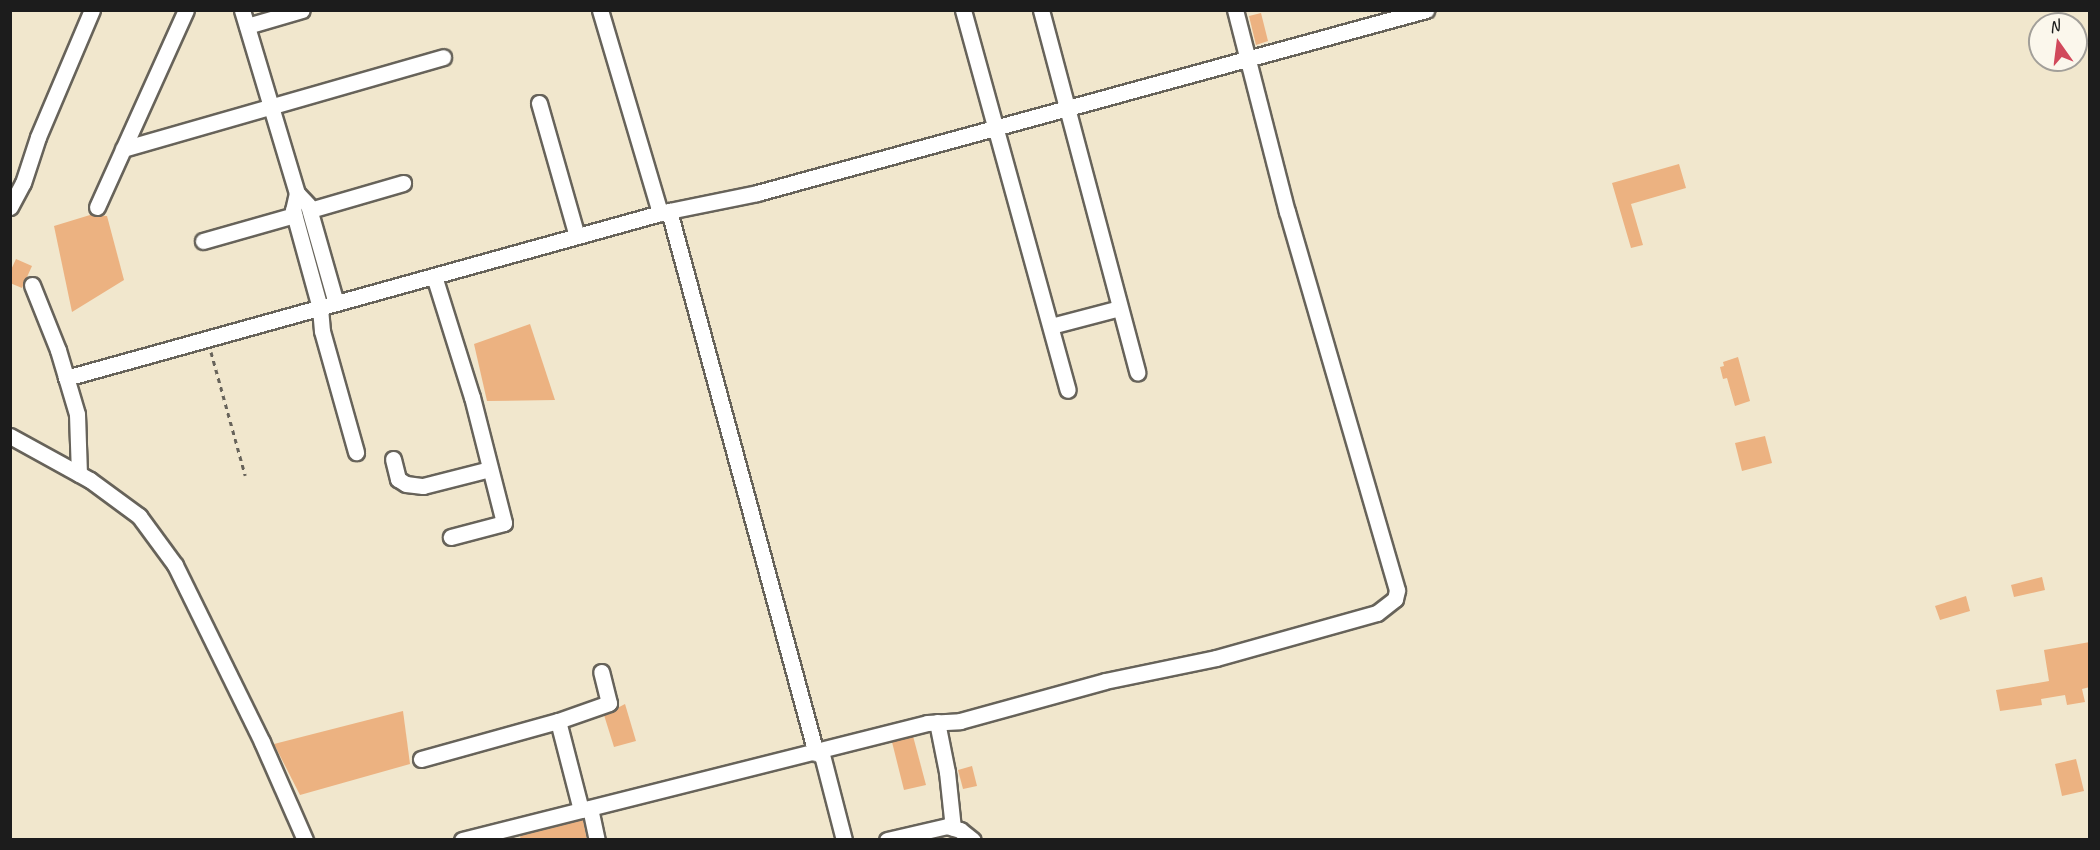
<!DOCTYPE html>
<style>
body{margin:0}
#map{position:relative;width:2100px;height:850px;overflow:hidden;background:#f1e7cd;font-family:Caveat,sans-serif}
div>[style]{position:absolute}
.building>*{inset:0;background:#ecb281}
.path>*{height:3px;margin-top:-1.5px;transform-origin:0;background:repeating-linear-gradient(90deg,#67635a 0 4.5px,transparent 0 9px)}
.roads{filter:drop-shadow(2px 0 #67635a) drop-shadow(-2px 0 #67635a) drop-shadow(0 2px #67635a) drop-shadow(0 -2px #67635a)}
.street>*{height:15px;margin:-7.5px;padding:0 7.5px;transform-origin:7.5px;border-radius:7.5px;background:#fff}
span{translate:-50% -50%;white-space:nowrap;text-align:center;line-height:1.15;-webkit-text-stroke:6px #fbf7ec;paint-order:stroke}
.frame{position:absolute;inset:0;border:12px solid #1c1c1c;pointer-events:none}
.north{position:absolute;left:2028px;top:12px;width:60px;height:60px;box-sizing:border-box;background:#fbf7ec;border:2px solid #a29f99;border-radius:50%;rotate:346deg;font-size:16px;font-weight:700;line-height:24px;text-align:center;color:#1c1c1c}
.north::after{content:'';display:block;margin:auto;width:21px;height:27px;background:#d1495b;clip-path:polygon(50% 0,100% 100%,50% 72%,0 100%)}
</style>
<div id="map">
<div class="building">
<div style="clip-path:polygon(1261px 13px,1268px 41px,1256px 45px,1249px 16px)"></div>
<div style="clip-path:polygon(1679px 164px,1686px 188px,1631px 204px,1643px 245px,1631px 248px,1612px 183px)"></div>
<div style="clip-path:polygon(90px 215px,107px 216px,124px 280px,72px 312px,54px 226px)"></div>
<div style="clip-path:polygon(16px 259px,32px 266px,22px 288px,10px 283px,10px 272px)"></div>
<div style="clip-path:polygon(530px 324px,555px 400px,487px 401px,474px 344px)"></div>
<div style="clip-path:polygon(1738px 357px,1750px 401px,1735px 406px,1727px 378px,1723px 379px,1720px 367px,1724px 366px,1723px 362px)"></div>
<div style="clip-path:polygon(1765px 436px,1772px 463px,1742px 471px,1735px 443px)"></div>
<div style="clip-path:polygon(2042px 577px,2045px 590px,2014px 597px,2011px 585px)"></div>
<div style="clip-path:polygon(1966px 596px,1970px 611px,1940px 620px,1935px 606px)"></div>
<div style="clip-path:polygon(2090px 642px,2090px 687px,2082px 689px,2085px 702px,2067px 705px,2065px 695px,2041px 699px,2042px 705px,2000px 711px,1996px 690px,2049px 681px,2044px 650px)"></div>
<div style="clip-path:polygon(625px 704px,636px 741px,614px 747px,604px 715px)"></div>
<div style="clip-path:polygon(403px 711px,410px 764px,300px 795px,274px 744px)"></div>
<div style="clip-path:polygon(913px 736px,926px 785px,904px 790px,892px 742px)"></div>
<div style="clip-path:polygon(2076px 759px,2084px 791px,2062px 796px,2055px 764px)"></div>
<div style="clip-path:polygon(972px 766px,977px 786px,963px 789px,958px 770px)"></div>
<div style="clip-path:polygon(583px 820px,587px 840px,521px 840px,520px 836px)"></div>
</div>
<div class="path">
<div style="left:211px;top:352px;width:128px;rotate:74.5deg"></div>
</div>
<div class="roads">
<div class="street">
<div style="left:242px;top:10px;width:191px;rotate:73.3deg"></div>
<div style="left:297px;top:193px;width:16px;rotate:47deg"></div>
<div style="left:308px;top:205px;width:102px;rotate:74.1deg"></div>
<div style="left:600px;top:10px;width:212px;rotate:73.5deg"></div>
<div style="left:963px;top:10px;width:394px;rotate:74.6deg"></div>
<div style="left:1041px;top:10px;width:375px;rotate:75.1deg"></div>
<div style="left:247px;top:26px;width:57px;rotate:-16.2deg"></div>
<div style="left:539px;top:103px;width:138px;rotate:74.1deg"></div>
<div style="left:123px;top:149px;width:333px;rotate:-16deg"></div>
<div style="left:297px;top:193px;width:17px;rotate:103deg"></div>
<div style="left:293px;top:210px;width:102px;rotate:74.6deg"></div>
<div style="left:320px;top:308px;width:23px;rotate:85deg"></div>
<div style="left:322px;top:331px;width:126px;rotate:74.3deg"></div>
<div style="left:10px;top:207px;width:27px;rotate:-62deg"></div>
<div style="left:23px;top:183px;width:48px;rotate:-71.9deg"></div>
<div style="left:38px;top:137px;width:138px;rotate:-67deg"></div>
<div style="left:97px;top:207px;width:216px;rotate:-65.7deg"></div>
<div style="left:310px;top:210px;width:97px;rotate:-16.2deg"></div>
<div style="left:669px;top:211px;width:562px;rotate:74.83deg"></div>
<div style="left:203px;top:241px;width:95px;rotate:-15.9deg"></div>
<div style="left:434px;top:276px;width:127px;rotate:72.6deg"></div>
<div style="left:472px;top:397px;width:130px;rotate:75.7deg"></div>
<div style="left:504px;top:523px;width:55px;rotate:165.2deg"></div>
<div style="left:32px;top:285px;width:70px;rotate:68.2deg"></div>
<div style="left:58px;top:350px;width:67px;rotate:73.5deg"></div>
<div style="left:77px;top:414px;width:60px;rotate:88.1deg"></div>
<div style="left:1051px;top:326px;width:71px;rotate:-14.6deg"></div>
<div style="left:66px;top:378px;width:621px;rotate:-15.51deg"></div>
<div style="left:664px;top:212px;width:95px;rotate:-11.5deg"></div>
<div style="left:757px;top:193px;width:694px;rotate:-15.3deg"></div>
<div style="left:10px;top:436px;width:91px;rotate:28.8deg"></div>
<div style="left:90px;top:480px;width:61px;rotate:36.3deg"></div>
<div style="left:139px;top:516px;width:61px;rotate:53.7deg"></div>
<div style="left:175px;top:565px;width:197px;rotate:63.8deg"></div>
<div style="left:262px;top:742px;width:107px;rotate:66.3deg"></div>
<div style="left:393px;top:459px;width:21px;rotate:76deg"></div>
<div style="left:398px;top:479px;width:9px;rotate:32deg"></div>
<div style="left:406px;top:484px;width:17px;rotate:7deg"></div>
<div style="left:423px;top:486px;width:69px;rotate:-14.2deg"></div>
<div style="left:558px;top:721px;width:54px;rotate:-19.4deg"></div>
<div style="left:609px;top:703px;width:32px;rotate:-104deg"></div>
<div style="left:937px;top:722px;width:51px;rotate:78.7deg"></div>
<div style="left:947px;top:772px;width:56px;rotate:83.9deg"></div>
<div style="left:821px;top:751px;width:92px;rotate:75.5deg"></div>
<div style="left:421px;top:759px;width:142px;rotate:-15.5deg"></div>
<div style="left:558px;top:721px;width:92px;rotate:75.5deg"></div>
<div style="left:590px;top:808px;width:33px;rotate:78deg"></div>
<div style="left:462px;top:840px;width:479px;rotate:-14.1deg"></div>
<div style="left:927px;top:723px;width:33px;rotate:-3deg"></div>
<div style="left:960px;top:721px;width:150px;rotate:-15.4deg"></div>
<div style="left:1105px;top:681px;width:113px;rotate:-11.7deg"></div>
<div style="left:1216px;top:658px;width:167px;rotate:-15.6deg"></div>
<div style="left:1377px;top:613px;width:23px;rotate:-38deg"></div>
<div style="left:1395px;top:599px;width:9px;rotate:-77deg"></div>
<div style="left:1397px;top:590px;width:394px;rotate:-106.2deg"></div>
<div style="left:1287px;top:212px;width:209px;rotate:-104.4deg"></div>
<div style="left:887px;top:840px;width:62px;rotate:-13.1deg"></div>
<div style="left:947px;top:826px;width:14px;rotate:17deg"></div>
<div style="left:960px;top:830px;width:16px;rotate:38deg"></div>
</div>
</div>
<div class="frame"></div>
<div class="north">N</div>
</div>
